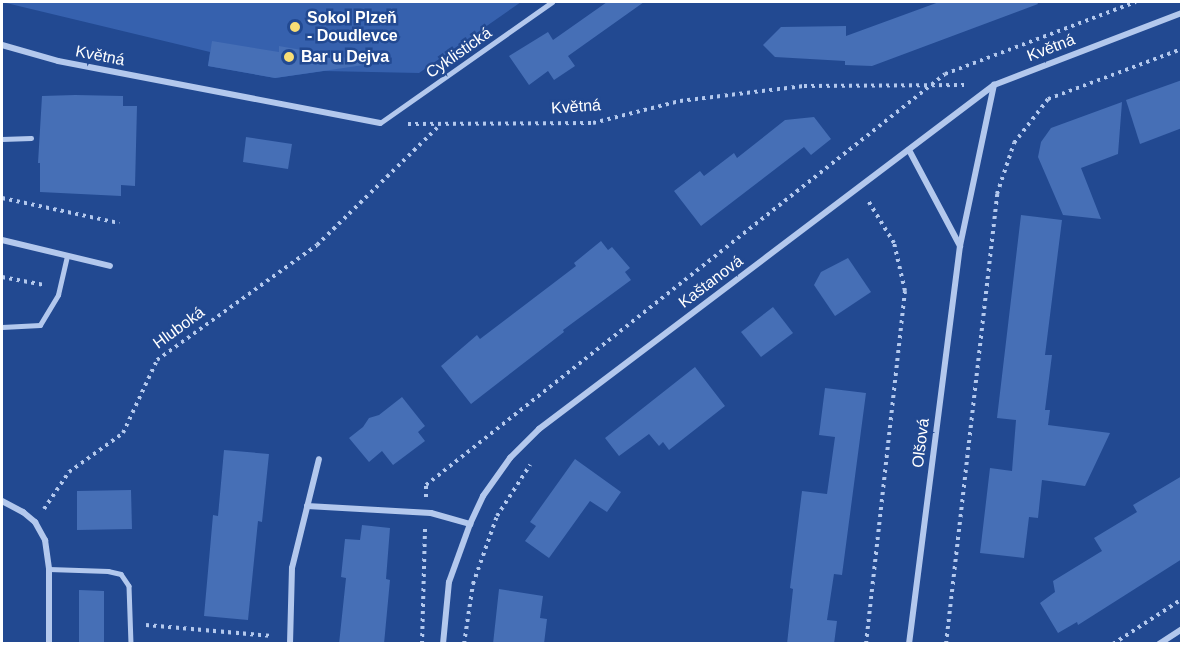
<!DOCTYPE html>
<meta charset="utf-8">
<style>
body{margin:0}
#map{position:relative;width:1183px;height:645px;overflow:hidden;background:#224991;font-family:Helvetica,sans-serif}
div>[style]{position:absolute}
.green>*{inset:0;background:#3661ae}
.building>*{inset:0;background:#466fb6}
.path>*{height:4px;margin-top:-2px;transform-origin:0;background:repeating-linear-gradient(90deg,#b3c8ed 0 3px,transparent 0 7.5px)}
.lane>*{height:4.5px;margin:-2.25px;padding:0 2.25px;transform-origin:2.25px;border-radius:2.25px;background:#b3c8ed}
.street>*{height:6px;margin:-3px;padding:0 3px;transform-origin:3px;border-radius:3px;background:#b3c8ed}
.dots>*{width:16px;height:16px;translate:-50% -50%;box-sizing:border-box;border:3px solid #224991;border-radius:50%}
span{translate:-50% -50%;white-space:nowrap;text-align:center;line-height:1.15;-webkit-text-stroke:5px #224991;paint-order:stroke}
.poi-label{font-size:16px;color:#fff;font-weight:700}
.left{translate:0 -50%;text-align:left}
.street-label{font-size:16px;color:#fff}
.frame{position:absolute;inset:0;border:3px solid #fff;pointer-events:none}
</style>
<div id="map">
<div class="green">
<div style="clip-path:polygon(2px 2px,521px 2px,419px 73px,324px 71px,275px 78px,208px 66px,210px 52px)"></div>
</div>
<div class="building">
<div style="clip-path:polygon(607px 2px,644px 2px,568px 56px,575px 66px,554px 80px,548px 71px,529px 85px,509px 56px,548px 32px,553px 40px)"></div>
<div style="clip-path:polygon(939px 2px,1037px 2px,1038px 4px,872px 66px,845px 65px,845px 61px,775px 57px,763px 45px,781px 27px,846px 26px,846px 36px)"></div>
<div style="clip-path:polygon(212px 41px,279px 52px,279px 46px,364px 61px,364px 65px,275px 78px,208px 66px)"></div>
<div style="clip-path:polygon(1182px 80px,1182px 128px,1140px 144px,1126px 100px)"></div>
<div style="clip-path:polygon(75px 95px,123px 96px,123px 106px,137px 106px,135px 186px,121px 185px,121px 196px,40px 192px,40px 163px,38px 163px,42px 96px)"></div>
<div style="clip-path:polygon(1122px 102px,1118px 154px,1081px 168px,1101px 219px,1063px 215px,1038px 157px,1041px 142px,1051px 128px)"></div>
<div style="clip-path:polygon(814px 117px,831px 139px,811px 155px,804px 147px,701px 226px,674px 191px,700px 171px,704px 176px,734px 153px,737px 158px,785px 120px)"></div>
<div style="clip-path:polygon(246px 137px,292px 144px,288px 169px,243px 162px)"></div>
<div style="clip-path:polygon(1021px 215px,1062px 220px,1045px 355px,1052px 355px,1045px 410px,1050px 410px,1048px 425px,1110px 433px,1085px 486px,1042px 480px,1038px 518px,1029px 517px,1024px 558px,980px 553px,990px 468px,1012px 471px,1016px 420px,997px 418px)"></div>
<div style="clip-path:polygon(601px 241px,608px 250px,612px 247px,630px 268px,625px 272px,631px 280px,563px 330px,564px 332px,471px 404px,441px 366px,477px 335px,480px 339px,576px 266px,574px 263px)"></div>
<div style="clip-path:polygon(848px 258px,871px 292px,835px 316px,814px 285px,821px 272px)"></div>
<div style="clip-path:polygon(773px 307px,793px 333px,761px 357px,741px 332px)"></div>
<div style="clip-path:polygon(695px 367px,725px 406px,669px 450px,663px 442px,659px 446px,649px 434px,619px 456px,605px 438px)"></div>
<div style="clip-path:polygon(825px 388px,866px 393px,842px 575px,834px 574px,827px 620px,837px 621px,834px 644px,787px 644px,793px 589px,790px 588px,802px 491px,827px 494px,835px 437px,819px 435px)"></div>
<div style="clip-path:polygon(402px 397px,425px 426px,418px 432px,425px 441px,393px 465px,382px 451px,369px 462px,349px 438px,363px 427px,369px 418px,379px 415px)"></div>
<div style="clip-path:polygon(224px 450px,269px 454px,262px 522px,258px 521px,248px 620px,204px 616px,213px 515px,218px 516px)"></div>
<div style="clip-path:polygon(575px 459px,621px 492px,607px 512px,590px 501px,549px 558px,525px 541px,536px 526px,530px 522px)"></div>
<div style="clip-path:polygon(1182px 476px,1182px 559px,1078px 625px,1077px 622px,1058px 633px,1040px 603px,1055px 592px,1053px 581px,1102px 551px,1094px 538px,1137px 512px,1133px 505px)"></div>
<div style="clip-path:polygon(131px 490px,132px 529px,77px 530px,77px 491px)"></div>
<div style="clip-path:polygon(362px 525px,390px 528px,386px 579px,390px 580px,384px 644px,339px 644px,346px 578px,341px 577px,345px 539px,360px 540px)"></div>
<div style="clip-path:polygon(499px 589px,543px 596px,540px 618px,547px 619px,544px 644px,493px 644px)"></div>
<div style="clip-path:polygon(79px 590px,104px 591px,104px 644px,79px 644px)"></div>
</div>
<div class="path">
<div style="left:408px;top:124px;width:185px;rotate:-0.3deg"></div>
<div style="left:593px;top:123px;width:90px;rotate:-14.2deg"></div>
<div style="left:680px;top:101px;width:125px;rotate:-6.9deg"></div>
<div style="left:804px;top:86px;width:160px;rotate:-0.4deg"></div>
<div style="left:2px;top:198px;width:120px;rotate:12.1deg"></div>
<div style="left:2px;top:277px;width:43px;rotate:10.8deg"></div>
<div style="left:426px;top:497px;width:12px;rotate:-90deg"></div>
<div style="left:426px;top:485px;width:662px;rotate:-38.38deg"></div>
<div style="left:945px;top:74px;width:204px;rotate:-20.7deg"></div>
<div style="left:44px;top:509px;width:45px;rotate:-56deg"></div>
<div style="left:69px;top:472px;width:67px;rotate:-35.8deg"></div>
<div style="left:123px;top:433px;width:81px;rotate:-65deg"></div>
<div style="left:157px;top:360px;width:197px;rotate:-35.7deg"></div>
<div style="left:317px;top:245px;width:172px;rotate:-44.3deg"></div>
<div style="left:146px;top:625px;width:127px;rotate:5deg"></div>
<div style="left:422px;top:644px;width:115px;rotate:-88.5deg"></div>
<div style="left:464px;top:644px;width:61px;rotate:-81.5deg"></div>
<div style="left:473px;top:584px;width:72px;rotate:-70.6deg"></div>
<div style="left:497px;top:516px;width:61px;rotate:-57.1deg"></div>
<div style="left:866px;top:644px;width:355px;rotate:-83.7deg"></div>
<div style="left:905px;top:291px;width:49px;rotate:-102.9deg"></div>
<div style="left:894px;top:243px;width:52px;rotate:-121.5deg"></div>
<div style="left:946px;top:644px;width:453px;rotate:-83.5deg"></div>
<div style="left:997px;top:194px;width:54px;rotate:-71.6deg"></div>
<div style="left:1014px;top:143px;width:56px;rotate:-52.3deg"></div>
<div style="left:1048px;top:99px;width:143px;rotate:-20.5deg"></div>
<div style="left:1113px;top:644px;width:82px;rotate:-33.1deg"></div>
</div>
<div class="lane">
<div style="left:380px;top:123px;width:210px;rotate:-35.1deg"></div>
<div style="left:2px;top:139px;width:29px;rotate:-2deg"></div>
<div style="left:2px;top:327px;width:38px;rotate:-3deg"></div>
<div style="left:40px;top:325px;width:35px;rotate:-59deg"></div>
<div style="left:58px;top:295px;width:40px;rotate:-77deg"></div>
<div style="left:49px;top:569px;width:59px;rotate:1.9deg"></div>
<div style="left:108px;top:571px;width:13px;rotate:13deg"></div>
<div style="left:121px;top:574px;width:14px;rotate:56deg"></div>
<div style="left:129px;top:586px;width:58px;rotate:88deg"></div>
</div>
<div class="street">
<div style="left:2px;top:45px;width:58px;rotate:15.9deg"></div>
<div style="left:58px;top:61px;width:328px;rotate:10.9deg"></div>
<div style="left:909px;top:150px;width:109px;rotate:62deg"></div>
<div style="left:2px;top:240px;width:111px;rotate:13.5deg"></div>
<div style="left:2px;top:501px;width:24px;rotate:28deg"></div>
<div style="left:23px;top:512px;width:16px;rotate:40deg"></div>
<div style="left:35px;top:522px;width:21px;rotate:61deg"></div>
<div style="left:45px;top:540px;width:29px;rotate:82deg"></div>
<div style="left:49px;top:569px;width:75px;rotate:90deg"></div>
<div style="left:307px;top:506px;width:124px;rotate:3.2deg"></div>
<div style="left:431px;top:513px;width:41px;rotate:15.8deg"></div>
<div style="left:290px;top:644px;width:76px;rotate:-88.5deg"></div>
<div style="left:292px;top:568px;width:112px;rotate:-76.1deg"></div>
<div style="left:443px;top:644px;width:62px;rotate:-84.5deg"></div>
<div style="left:449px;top:582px;width:62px;rotate:-70.1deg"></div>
<div style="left:470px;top:524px;width:31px;rotate:-65deg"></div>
<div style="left:483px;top:496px;width:47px;rotate:-54.6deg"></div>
<div style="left:510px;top:458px;width:41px;rotate:-45deg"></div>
<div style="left:539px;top:429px;width:570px;rotate:-37.09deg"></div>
<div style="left:994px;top:85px;width:201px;rotate:-21deg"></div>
<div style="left:909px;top:644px;width:401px;rotate:-82.7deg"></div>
<div style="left:960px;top:246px;width:165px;rotate:-78.1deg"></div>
<div style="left:1159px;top:644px;width:27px;rotate:-33deg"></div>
</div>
<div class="dots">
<div style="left:295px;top:27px;background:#f9de75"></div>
<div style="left:289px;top:57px;background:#f9de75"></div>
</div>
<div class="poi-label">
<span class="left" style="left:307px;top:27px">Sokol Plzeň<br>- Doudlevce</span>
<span class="left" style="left:301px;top:57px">Bar u Dejva</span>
</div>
<div class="street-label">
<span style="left:1051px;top:48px;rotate:-21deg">Květná</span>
<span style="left:459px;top:53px;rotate:-35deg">Cyklistická</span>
<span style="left:100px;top:56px;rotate:11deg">Květná</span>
<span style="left:576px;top:107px;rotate:-4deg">Květná</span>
<span style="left:711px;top:282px;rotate:-37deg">Kaštanová</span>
<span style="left:179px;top:328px;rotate:-36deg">Hluboká</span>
<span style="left:921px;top:443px;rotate:-83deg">Olšová</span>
</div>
<div class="frame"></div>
</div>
